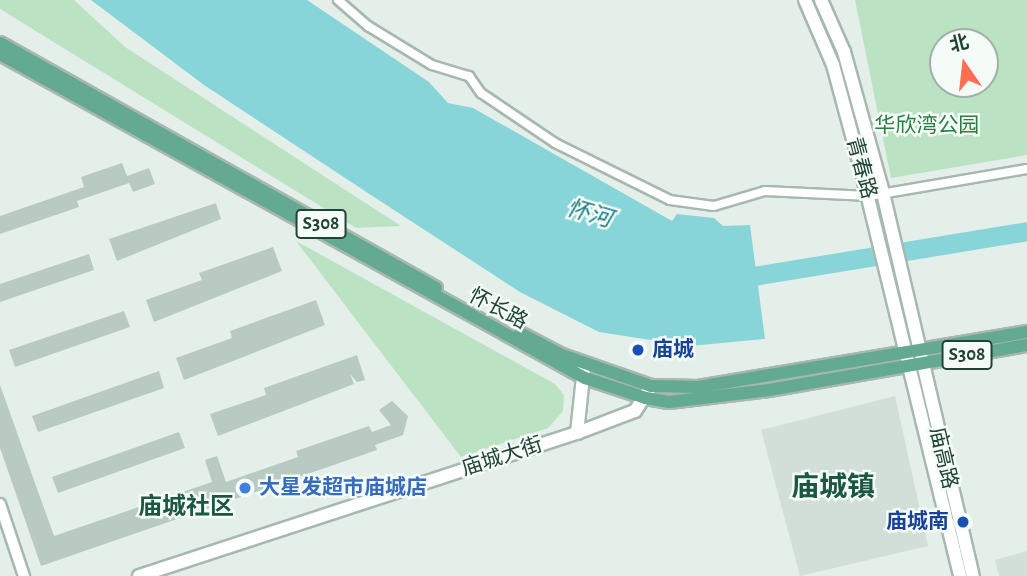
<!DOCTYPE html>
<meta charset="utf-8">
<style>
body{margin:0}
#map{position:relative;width:1027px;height:576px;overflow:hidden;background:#e4efe9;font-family:"Alegreya Sans","Noto Sans SC",sans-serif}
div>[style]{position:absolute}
.built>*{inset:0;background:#d2dfd8}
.green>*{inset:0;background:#bbe2c2}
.water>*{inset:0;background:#87d4d9}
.river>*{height:19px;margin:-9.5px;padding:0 9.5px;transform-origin:9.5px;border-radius:9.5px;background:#87d4d9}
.building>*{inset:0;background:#b9cac2}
.roads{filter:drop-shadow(2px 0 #a6b8b0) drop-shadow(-2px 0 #a6b8b0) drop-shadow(0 2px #a6b8b0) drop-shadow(0 -2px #a6b8b0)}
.minor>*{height:8px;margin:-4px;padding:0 4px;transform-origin:4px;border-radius:4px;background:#fff}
.tertiary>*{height:10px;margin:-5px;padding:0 5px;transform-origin:5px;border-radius:5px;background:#fff}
.secondary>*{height:12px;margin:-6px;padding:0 6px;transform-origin:6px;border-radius:6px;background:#fff}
.primary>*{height:12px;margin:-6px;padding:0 6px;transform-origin:6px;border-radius:6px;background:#64a991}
.dots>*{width:19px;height:19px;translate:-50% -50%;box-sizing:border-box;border:4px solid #f5fbf7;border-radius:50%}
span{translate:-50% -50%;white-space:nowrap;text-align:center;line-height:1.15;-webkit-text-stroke:5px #f5fbf7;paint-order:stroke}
.shield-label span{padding:2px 5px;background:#f5fbf7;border:2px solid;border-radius:5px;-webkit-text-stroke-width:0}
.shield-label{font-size:19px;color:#214337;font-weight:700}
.park-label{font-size:21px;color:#277e41}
.street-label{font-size:21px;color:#214337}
.transit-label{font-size:21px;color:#164399;font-weight:700}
.left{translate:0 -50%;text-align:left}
.right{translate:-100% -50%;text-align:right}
.shop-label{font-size:21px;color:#366cbe;font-weight:700}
.water-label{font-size:23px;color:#147d86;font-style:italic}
.quarter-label{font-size:24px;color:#1a5843;font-weight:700}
.district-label{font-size:28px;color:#1a5843;font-weight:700}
.north{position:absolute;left:929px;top:28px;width:70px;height:70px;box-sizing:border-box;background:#f5fbf7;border:2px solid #a0b1aa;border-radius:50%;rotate:346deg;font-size:19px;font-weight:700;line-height:28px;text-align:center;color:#214337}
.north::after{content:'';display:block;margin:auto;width:24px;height:32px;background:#ff6d52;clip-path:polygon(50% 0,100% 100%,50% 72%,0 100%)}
</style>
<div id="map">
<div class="built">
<div style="clip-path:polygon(895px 396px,928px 546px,800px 576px,761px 430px)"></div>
<div style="clip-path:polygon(1027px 551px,1027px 576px,999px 576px,995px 560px)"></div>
</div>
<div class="green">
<div style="clip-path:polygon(0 0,74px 0,125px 47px,401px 226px,356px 228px,0 9px)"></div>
<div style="clip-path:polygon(evenodd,855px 0,1027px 0,1027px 155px,891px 178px,855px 0,943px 42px,985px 42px,985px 84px,943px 84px,943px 42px)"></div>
<div style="clip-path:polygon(296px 241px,555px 384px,564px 395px,563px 411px,548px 428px,461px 457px)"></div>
</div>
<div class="water">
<div style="clip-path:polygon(91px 0,307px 0,429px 82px,448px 103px,473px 108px,672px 221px,677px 214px,714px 218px,723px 226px,750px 225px,765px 339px,690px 346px,599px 332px,520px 292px,374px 197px,204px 85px)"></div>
</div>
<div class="river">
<div style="left:735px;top:279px;width:296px;rotate:-9.3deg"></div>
</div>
<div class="building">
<div style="clip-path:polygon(122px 163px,127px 176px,149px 168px,155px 184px,133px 192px,129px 183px,77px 201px,79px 207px,0 234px,0 216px,84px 187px,81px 177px)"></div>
<div style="clip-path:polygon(216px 203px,221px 219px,117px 261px,109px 239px)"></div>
<div style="clip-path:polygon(273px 247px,282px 271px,154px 322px,146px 300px,202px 280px,199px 273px)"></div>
<div style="clip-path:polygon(89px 254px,94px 270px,0 302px,0 284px)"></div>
<div style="clip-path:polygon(316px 300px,325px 325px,184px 380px,176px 358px,232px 338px,230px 331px)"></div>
<div style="clip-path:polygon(124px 311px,130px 327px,15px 367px,9px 350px)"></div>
<div style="clip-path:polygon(357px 355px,365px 380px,357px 382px,350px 374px,354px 384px,218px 436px,210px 414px,266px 395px,264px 388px)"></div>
<div style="clip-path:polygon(159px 371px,164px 388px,38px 432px,32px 416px)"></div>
<div style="clip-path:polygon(0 385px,54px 536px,212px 482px,205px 460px,217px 456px,226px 482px,298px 457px,296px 451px,369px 426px,372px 432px,391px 425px,379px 410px,392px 401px,408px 416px,403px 435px,375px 445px,377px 450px,41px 566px,0 448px)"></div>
<div style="clip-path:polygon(179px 432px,185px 448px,58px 493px,52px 477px)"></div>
</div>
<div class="roads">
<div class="minor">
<div style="left:338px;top:0;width:40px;rotate:41deg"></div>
<div style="left:368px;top:26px;width:75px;rotate:31.4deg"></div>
<div style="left:432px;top:65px;width:39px;rotate:17deg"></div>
<div style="left:469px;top:76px;width:21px;rotate:55deg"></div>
<div style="left:481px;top:93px;width:89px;rotate:34deg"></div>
<div style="left:555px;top:143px;width:128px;rotate:26.4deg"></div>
<div style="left:670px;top:200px;width:44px;rotate:7.8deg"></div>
<div style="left:714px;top:206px;width:53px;rotate:-16.4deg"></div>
<div style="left:765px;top:191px;width:104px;rotate:2.8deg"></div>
<div style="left:869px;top:196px;width:160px;rotate:-9.7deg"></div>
</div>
<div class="tertiary">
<div style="left:0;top:504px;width:76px;rotate:71.6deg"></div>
</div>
<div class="secondary">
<div style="left:805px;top:0;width:71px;rotate:66.7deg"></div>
<div style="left:833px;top:65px;width:104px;rotate:74.9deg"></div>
<div style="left:860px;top:165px;width:423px;rotate:76.3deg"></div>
<div style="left:821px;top:0;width:57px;rotate:66.1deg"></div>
<div style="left:844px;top:52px;width:146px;rotate:74.5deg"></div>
<div style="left:883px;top:193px;width:393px;rotate:76.8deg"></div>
<div style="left:577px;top:433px;width:65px;rotate:-83.9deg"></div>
<div style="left:139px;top:576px;width:461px;rotate:-18.1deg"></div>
<div style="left:577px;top:433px;width:62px;rotate:-20.8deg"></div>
<div style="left:635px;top:411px;width:30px;rotate:-57deg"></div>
</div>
<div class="primary">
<div style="left:0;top:43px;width:500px;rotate:29.33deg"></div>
<div style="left:0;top:54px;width:669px;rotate:28.98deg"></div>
<div style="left:585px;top:378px;width:64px;rotate:18.2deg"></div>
<div style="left:646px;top:398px;width:23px;rotate:10deg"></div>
<div style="left:669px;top:402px;width:101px;rotate:-6.8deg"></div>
<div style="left:769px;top:390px;width:262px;rotate:-9.9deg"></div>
<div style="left:520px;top:333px;width:47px;rotate:27.6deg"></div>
<div style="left:562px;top:355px;width:94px;rotate:19.2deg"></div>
<div style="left:651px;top:386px;width:47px;rotate:1.2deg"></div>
<div style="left:698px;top:387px;width:334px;rotate:-9.5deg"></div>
</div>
</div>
<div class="dots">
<div style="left:638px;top:350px;background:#1a4fb4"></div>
<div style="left:245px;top:488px;background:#3f7fe0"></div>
<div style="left:963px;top:522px;background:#1a4fb4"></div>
</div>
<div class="shield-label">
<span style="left:321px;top:224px">S308</span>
<span style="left:967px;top:355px">S308</span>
</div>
<div class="park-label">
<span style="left:927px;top:126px">华欣湾公园</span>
</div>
<div class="street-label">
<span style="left:861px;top:168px;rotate:75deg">青春路</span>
<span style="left:498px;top:309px;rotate:28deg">怀长路</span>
<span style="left:502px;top:457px;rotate:-18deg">庙城大街</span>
<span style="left:943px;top:458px;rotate:77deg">庙高路</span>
</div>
<div class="transit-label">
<span class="left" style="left:652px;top:350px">庙城</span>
<span class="right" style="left:949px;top:522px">庙城南</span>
</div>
<div class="shop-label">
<span class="left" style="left:259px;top:488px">大星发超市庙城店</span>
</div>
<div class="water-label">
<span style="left:589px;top:215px;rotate:16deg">怀河</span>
</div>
<div class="quarter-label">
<span style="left:186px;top:508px">庙城社区</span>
</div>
<div class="district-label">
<span style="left:833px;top:488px">庙城镇</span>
</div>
<div class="north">北</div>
</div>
